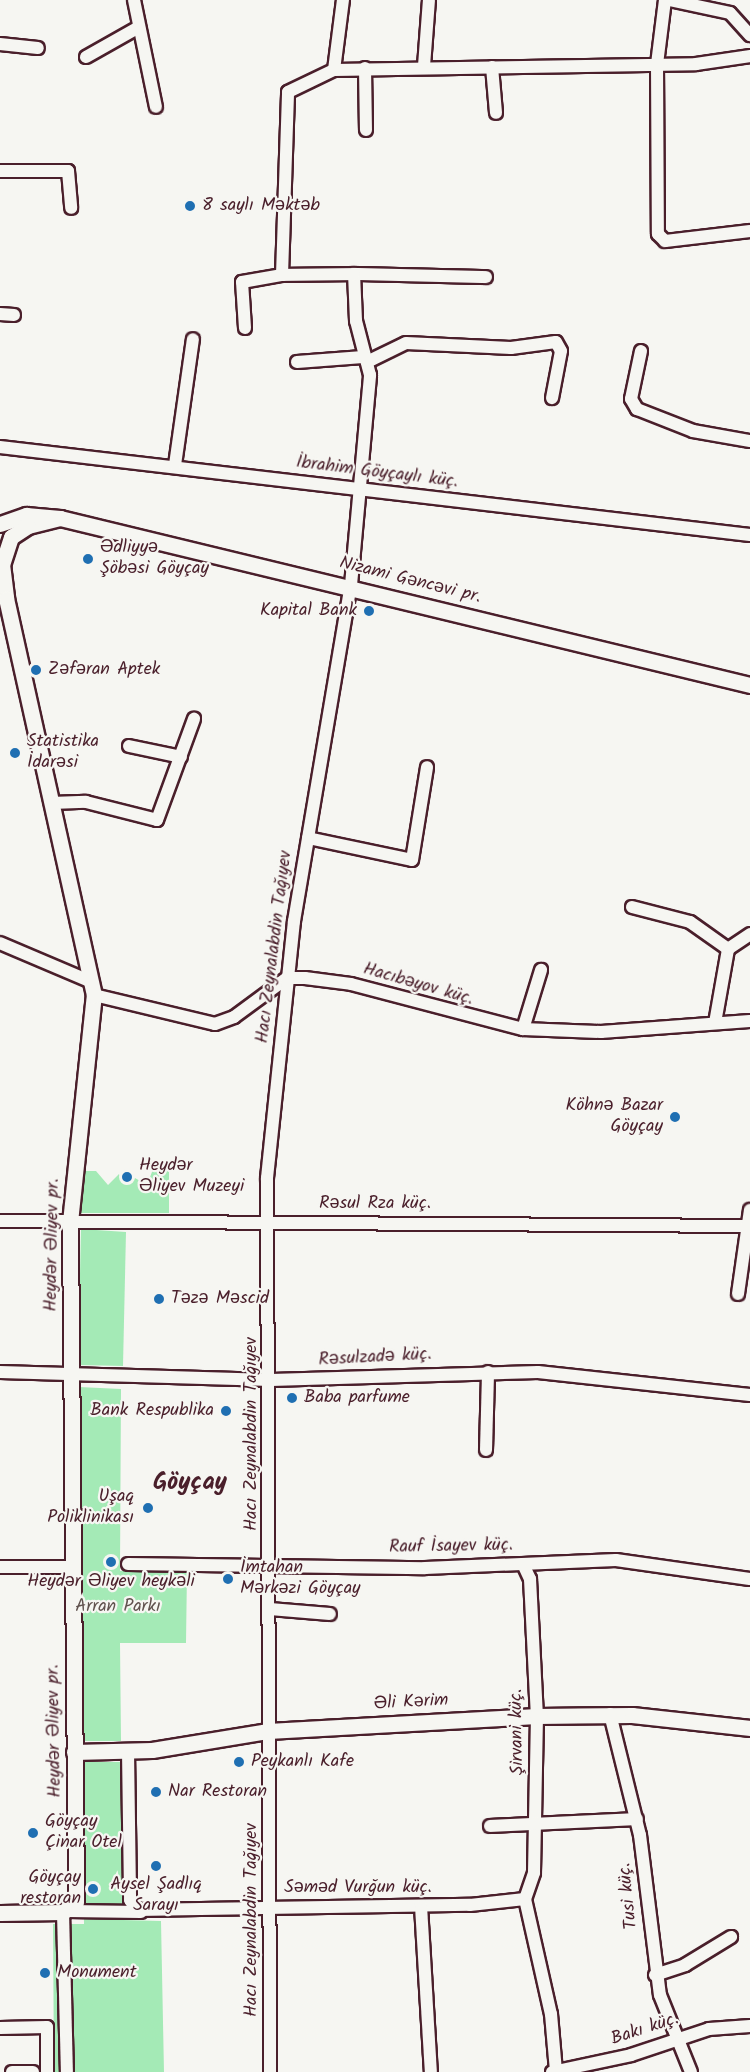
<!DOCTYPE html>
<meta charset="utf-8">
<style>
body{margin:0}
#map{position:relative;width:750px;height:2072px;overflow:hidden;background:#f6f6f2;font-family:Kalam,sans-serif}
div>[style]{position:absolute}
.green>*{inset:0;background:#a4eab6}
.roads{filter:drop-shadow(2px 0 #4a1f2b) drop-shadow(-2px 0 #4a1f2b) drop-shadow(0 2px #4a1f2b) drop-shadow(0 -2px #4a1f2b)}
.minor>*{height:12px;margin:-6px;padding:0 6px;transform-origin:6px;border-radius:6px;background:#f6f6f2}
.major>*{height:15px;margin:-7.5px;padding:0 7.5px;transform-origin:7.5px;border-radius:7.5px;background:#f6f6f2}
.dots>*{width:16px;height:16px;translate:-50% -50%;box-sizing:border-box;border:3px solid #f6f6f2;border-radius:50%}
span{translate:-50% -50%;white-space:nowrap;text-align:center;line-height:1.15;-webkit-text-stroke:4.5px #f6f6f2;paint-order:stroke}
.poi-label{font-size:18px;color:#4a1f2b}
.left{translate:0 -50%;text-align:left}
.right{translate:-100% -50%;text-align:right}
.street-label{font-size:18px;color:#4a1f2b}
.park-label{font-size:18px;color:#60524e}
.district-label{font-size:24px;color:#4a1f2b;font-weight:700}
</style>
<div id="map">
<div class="green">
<div style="clip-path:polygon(155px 1164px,169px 1165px,169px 1213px,79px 1213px,82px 1171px,96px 1171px,108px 1185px,119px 1174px,126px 1185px,135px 1178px,147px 1185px)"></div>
<div style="clip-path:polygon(81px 1229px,126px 1232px,123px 1366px,78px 1365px)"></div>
<div style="clip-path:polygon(79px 1387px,121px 1389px,120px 1571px,187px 1571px,186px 1643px,120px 1643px,121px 1741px,83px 1741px)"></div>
<div style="clip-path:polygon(81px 1762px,123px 1762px,123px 1920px,161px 1921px,164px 2072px,54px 2072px,53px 1924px,84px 1924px)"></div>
</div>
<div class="roads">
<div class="minor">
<div style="left:134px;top:0;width:109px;rotate:78.4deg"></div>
<div style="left:665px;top:0;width:64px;rotate:97.1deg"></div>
<div style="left:657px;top:64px;width:170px;rotate:89.7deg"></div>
<div style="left:658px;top:234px;width:10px;rotate:45deg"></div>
<div style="left:665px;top:241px;width:86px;rotate:-6.7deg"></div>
<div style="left:669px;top:0;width:62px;rotate:12deg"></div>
<div style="left:730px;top:13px;width:30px;rotate:48deg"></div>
<div style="left:0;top:44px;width:38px;rotate:6deg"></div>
<div style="left:86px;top:57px;width:61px;rotate:-29.5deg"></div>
<div style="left:424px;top:66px;width:66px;rotate:-85.7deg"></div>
<div style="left:492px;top:67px;width:46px;rotate:85deg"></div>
<div style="left:365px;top:68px;width:62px;rotate:89.1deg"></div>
<div style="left:334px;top:70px;width:362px;rotate:-0.9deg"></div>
<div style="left:696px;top:64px;width:55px;rotate:-8.4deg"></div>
<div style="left:0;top:171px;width:68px"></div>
<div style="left:68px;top:171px;width:37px;rotate:85deg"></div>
<div style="left:354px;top:274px;width:132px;rotate:1.3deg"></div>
<div style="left:0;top:314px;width:14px;rotate:4deg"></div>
<div style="left:245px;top:328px;width:46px;rotate:-93.7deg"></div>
<div style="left:242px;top:282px;width:41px;rotate:-9.9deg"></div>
<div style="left:641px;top:351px;width:49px;rotate:101.8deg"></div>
<div style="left:631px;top:399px;width:12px;rotate:59deg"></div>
<div style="left:637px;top:409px;width:60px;rotate:21.4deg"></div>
<div style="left:693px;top:431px;width:58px;rotate:10deg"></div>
<div style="left:297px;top:362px;width:66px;rotate:-4.3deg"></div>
<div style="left:367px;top:362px;width:43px;rotate:-26deg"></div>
<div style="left:406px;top:343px;width:105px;rotate:2.7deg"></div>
<div style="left:511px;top:348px;width:45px;rotate:-7.6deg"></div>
<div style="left:556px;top:342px;width:10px;rotate:61deg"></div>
<div style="left:561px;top:351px;width:48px;rotate:100.8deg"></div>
<div style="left:0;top:447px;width:755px;rotate:6.69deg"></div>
<div style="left:175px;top:465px;width:127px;rotate:-81.9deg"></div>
<div style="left:129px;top:746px;width:53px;rotate:11.9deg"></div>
<div style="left:51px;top:803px;width:35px;rotate:-2deg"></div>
<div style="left:86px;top:802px;width:73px;rotate:14.2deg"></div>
<div style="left:157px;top:820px;width:108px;rotate:-69.9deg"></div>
<div style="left:308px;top:838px;width:106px;rotate:11.9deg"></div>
<div style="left:412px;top:860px;width:94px;rotate:-80.8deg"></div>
<div style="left:632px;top:907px;width:60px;rotate:14.5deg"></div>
<div style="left:690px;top:922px;width:47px;rotate:35.4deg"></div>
<div style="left:0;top:943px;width:100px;rotate:23deg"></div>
<div style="left:94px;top:995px;width:124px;rotate:13.5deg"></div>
<div style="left:215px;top:1024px;width:20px;rotate:-20deg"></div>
<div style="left:234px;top:1017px;width:66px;rotate:-36.3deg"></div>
<div style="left:287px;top:978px;width:18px"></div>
<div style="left:305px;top:978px;width:46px;rotate:7.4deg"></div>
<div style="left:351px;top:984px;width:178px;rotate:14.7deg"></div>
<div style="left:523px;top:1029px;width:78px;rotate:2.2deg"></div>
<div style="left:601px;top:1032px;width:149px;rotate:-4.2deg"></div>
<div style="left:715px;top:1023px;width:75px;rotate:-80deg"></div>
<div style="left:728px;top:949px;width:27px;rotate:-34deg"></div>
<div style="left:523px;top:1029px;width:62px;rotate:-73deg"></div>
<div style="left:0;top:1221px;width:750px;rotate:0.38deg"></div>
<div style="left:738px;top:1294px;width:85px;rotate:-81.9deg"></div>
<div style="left:0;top:1372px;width:271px;rotate:1.7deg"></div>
<div style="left:271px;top:1380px;width:267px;rotate:-1.7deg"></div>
<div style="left:538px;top:1372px;width:213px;rotate:6.2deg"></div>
<div style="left:486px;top:1450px;width:78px;rotate:-88.5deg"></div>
<div style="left:128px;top:1564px;width:297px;rotate:0.8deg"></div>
<div style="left:425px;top:1568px;width:191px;rotate:-2.4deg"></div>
<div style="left:616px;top:1560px;width:135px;rotate:8.1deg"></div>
<div style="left:523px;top:1564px;width:17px;rotate:65deg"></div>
<div style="left:530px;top:1579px;width:137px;rotate:87.1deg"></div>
<div style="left:537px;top:1716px;width:157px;rotate:91.1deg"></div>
<div style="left:534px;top:1873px;width:28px;rotate:109deg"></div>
<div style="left:0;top:1567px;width:73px"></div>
<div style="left:270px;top:1609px;width:60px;rotate:4.8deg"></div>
<div style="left:610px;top:1714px;width:125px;rotate:76.1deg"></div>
<div style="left:640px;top:1835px;width:161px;rotate:82.9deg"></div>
<div style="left:660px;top:1995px;width:83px;rotate:68.1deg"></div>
<div style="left:128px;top:1751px;width:149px;rotate:89.2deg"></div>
<div style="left:130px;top:1900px;width:12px;rotate:55deg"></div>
<div style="left:137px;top:1910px;width:333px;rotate:-0.9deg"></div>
<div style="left:470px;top:1905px;width:55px;rotate:-6.2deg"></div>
<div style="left:490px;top:1826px;width:147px;rotate:-2.7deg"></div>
<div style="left:525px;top:1899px;width:118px;rotate:77.3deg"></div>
<div style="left:551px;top:2014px;width:57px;rotate:85deg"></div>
<div style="left:421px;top:1906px;width:166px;rotate:86.6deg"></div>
<div style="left:68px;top:1911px;width:73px;rotate:0.8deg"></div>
<div style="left:63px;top:1912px;width:160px;rotate:88.6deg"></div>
<div style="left:655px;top:1975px;width:32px;rotate:-18deg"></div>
<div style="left:685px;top:1965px;width:54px;rotate:-31.3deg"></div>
<div style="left:0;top:2028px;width:47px;rotate:-1.2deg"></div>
<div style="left:47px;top:2027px;width:45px;rotate:90deg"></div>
<div style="left:12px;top:2072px;width:21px"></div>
<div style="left:270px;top:2072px;width:894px;rotate:-90.19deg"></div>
<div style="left:267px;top:1178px;width:258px;rotate:-84deg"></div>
<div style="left:294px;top:921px;width:341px;rotate:-80.4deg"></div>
<div style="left:351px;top:585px;width:211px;rotate:-84.8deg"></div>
<div style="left:370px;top:375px;width:56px;rotate:-104.5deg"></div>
<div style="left:356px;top:321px;width:47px;rotate:-92.4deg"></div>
<div style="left:354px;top:274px;width:72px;rotate:179.2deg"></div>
<div style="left:282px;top:275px;width:183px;rotate:-88.1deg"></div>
<div style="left:288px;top:92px;width:51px;rotate:-25.6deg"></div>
<div style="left:334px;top:70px;width:71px;rotate:-82.7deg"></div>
<div style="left:552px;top:2072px;width:81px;rotate:-12.1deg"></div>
<div style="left:631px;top:2055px;width:82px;rotate:-18.4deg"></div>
<div style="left:709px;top:2029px;width:41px;rotate:-4.2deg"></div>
</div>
<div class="major">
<div style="left:60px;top:518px;width:710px;rotate:13.61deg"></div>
<div style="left:0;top:524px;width:28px;rotate:-19deg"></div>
<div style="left:26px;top:515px;width:34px;rotate:5deg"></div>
<div style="left:60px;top:518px;width:33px;rotate:166deg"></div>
<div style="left:28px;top:526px;width:20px;rotate:147deg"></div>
<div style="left:11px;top:537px;width:28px;rotate:108deg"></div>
<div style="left:2px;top:564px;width:35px;rotate:83deg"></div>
<div style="left:6px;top:599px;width:19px;rotate:-108deg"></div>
<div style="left:74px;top:1752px;width:78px;rotate:-1.5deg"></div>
<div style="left:152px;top:1750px;width:118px;rotate:-9.3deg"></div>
<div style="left:268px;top:1731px;width:269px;rotate:-3.2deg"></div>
<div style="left:537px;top:1716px;width:95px;rotate:-0.6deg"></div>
<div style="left:632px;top:1715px;width:119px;rotate:6.3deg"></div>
<div style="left:0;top:1913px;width:63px;rotate:-0.9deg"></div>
<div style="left:63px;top:1912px;width:16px;rotate:-38deg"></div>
<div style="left:76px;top:1902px;width:680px;rotate:-90.51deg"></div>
<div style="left:70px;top:1222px;width:228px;rotate:-84deg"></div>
<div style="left:94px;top:995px;width:406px;rotate:-102.5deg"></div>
</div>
</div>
<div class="dots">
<div style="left:190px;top:206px;background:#1f6fb2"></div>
<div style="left:88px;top:559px;background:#1f6fb2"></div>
<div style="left:369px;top:611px;background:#1f6fb2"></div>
<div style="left:36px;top:670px;background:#1f6fb2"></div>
<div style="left:15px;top:753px;background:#1f6fb2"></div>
<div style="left:675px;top:1117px;background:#1f6fb2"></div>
<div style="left:127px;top:1177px;background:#1f6fb2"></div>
<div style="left:159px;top:1299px;background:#1f6fb2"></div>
<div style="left:292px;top:1398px;background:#1f6fb2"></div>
<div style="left:226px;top:1411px;background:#1f6fb2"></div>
<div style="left:148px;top:1508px;background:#1f6fb2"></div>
<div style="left:111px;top:1562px;background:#1f6fb2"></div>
<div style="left:228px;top:1579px;background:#1f6fb2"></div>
<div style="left:239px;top:1762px;background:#1f6fb2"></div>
<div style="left:156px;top:1792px;background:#1f6fb2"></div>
<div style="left:33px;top:1833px;background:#1f6fb2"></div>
<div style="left:156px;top:1866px;background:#1f6fb2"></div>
<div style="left:93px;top:1889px;background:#1f6fb2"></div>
<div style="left:45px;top:1973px;background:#1f6fb2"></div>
</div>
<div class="poi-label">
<span class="left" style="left:202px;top:206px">8 saylı Məktəb</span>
<span class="left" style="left:100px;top:559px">Ədliyyə<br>Şöbəsi Göyçay</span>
<span class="right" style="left:357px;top:611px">Kapital Bank</span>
<span class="left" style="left:48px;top:670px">Zəfəran Aptek</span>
<span class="left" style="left:27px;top:753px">Statistika<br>İdarəsi</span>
<span class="right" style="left:663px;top:1117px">Köhnə Bazar<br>Göyçay</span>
<span class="left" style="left:139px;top:1177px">Heydər<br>Əliyev Muzeyi</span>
<span class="left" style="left:171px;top:1299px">Təzə Məscid</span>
<span class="left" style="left:304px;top:1398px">Baba parfume</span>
<span class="right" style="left:214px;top:1411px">Bank Respublika</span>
<span class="right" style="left:134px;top:1508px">Uşaq<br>Poliklinikası</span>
<span class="left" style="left:240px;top:1579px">İmtahan<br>Mərkəzi Göyçay</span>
<span style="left:111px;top:1582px">Heydər Əliyev heykəli</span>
<span class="left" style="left:251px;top:1762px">Peykanlı Kafe</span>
<span class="left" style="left:168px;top:1792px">Nar Restoran</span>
<span class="left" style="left:45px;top:1833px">Göyçay<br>Çinar Otel</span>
<span class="right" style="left:81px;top:1889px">Göyçay<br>restoran</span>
<span style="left:156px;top:1896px">Aysel Şadlıq<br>Sarayı</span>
<span class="left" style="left:57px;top:1973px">Monument</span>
</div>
<div class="street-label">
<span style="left:377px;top:473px;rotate:7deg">İbrahim Göyçaylı küç.</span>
<span style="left:410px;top:581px;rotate:14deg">Nizami Gəncəvi pr.</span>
<span style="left:275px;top:947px;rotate:-83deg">Hacı Zeynalabdin Tağıyev</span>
<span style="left:418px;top:985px;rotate:16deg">Hacıbəyov küç.</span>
<span style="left:375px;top:1204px">Rəsul Rza küç.</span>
<span style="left:53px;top:1245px;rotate:-89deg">Heydər Əliyev pr.</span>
<span style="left:375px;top:1358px;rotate:-3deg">Rəsulzadə küç.</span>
<span style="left:252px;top:1434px;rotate:-90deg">Hacı Zeynalabdin Tağıyev</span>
<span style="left:451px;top:1547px;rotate:-1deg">Rauf İsayev küç.</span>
<span style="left:411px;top:1703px;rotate:-3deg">Əli Kərim</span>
<span style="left:55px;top:1731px;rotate:-91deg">Heydər Əliyev pr.</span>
<span style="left:518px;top:1732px;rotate:-91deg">Şirvani küç.</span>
<span style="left:358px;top:1888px">Səməd Vurğun küç.</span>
<span style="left:629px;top:1896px;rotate:-96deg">Tusi küç.</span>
<span style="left:252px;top:1920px;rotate:-90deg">Hacı Zeynalabdin Tağıyev</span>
<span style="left:645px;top:2030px;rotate:-18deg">Bakı küç.</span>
</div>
<div class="park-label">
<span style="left:118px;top:1607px">Arran Parkı</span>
</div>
<div class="district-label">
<span style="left:190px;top:1483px">Göyçay</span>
</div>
</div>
